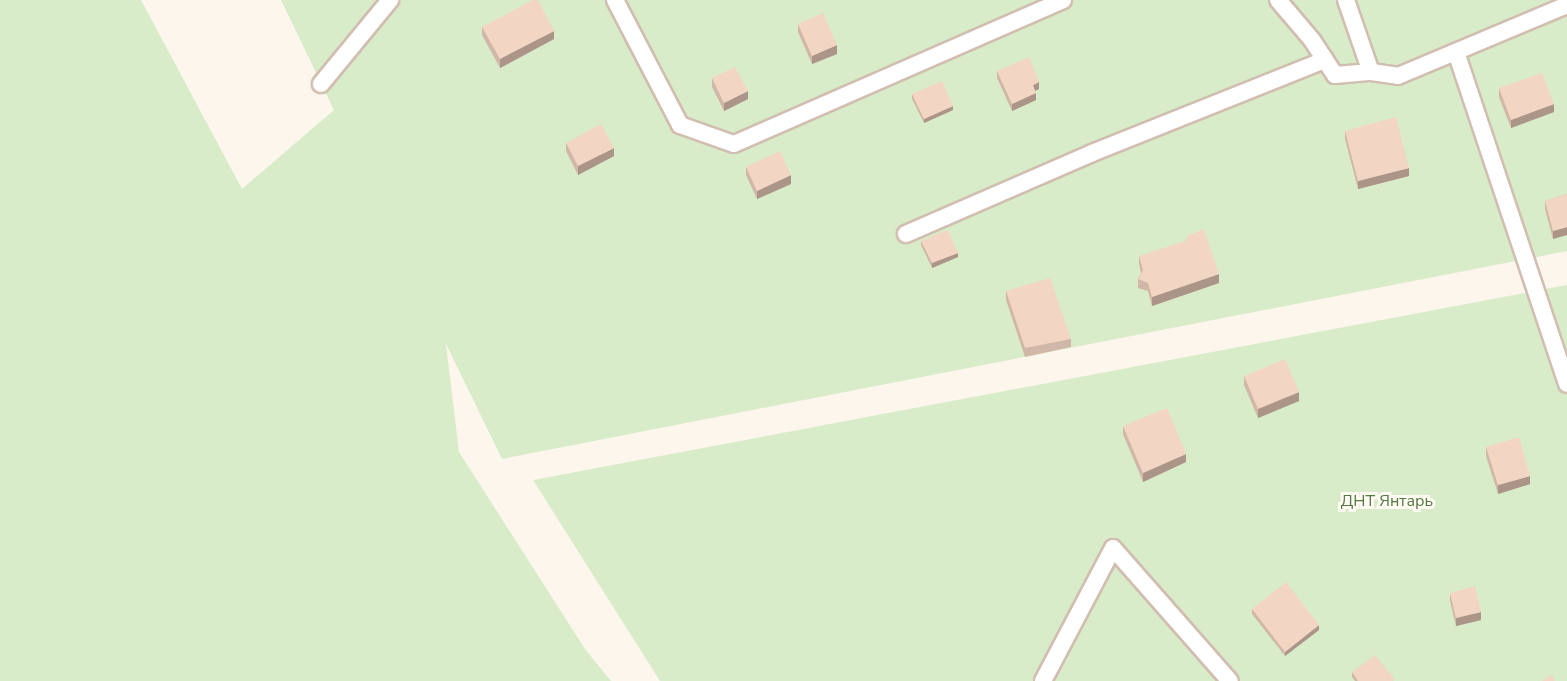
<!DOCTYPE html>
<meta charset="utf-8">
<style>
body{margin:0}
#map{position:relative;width:1567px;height:681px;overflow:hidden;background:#fdf6ec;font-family:"Nunito Sans",sans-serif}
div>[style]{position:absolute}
.green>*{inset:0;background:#d8ecc9}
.roads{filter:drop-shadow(2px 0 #d1beb0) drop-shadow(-2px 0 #d1beb0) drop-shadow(0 2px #d1beb0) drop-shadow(0 -2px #d1beb0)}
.service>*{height:16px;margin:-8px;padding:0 8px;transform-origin:8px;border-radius:8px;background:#fff}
.wall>*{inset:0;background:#d1b7a8}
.shaded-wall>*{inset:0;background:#aa9588}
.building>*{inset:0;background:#f3d5c3}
span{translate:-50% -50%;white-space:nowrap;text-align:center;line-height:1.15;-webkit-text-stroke:6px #fffaf3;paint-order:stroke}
.park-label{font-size:16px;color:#537a41}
</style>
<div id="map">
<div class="green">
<div style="clip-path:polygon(0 0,141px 0,242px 189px,334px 110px,281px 0,1567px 0,1567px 251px,502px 459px,446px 344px,459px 452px,585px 649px,611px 681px,0 681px)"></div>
<div style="clip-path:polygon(1567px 285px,1567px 681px,660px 681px,533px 480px)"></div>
</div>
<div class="roads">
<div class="service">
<div style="left:615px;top:0;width:141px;rotate:62.5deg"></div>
<div style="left:680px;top:125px;width:57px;rotate:19.4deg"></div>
<div style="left:734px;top:144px;width:359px;rotate:-23.6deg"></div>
<div style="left:1278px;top:0;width:52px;rotate:49.6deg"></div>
<div style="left:1312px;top:40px;width:42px;rotate:56.7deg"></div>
<div style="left:1335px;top:75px;width:36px;rotate:-5deg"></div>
<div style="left:1371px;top:72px;width:27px;rotate:8deg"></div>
<div style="left:1398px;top:76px;width:183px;rotate:-22.8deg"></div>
<div style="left:1346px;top:0;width:76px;rotate:70.9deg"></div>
<div style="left:1456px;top:52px;width:350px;rotate:71.5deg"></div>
<div style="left:321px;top:84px;width:109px;rotate:-50.6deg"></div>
<div style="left:906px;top:234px;width:203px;rotate:-23.5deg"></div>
<div style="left:1092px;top:153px;width:251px;rotate:-21.8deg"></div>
<div style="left:1043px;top:681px;width:150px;rotate:-62.2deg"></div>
<div style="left:1113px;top:548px;width:177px;rotate:48.7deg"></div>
</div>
</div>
<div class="wall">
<div style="clip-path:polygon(798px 24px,837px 54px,812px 64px,798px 32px)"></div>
<div style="clip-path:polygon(482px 27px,554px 39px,500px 68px,482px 35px)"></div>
<div style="clip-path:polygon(997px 71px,1039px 89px,1035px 91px,1036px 100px,1012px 111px,997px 78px)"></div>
<div style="clip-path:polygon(712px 78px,748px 99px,724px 111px,712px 87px)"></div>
<div style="clip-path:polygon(1499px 88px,1554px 112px,1511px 128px,1499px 97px)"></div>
<div style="clip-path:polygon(912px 94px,953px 110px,924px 123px,912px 99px)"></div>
<div style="clip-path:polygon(1345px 131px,1409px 176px,1358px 189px,1345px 139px)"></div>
<div style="clip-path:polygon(566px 143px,614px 156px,578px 175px,566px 151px)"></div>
<div style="clip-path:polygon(746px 167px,791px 184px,757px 199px,746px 175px)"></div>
<div style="clip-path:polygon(1567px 194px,1553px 239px,1545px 209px,1545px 201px)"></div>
<div style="clip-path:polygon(921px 241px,958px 257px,932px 268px,921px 245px)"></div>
<div style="clip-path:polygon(1139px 256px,1219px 283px,1152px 306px,1148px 291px,1138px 288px,1138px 279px,1141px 273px,1139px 264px)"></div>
<div style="clip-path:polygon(1006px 291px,1071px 339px,1071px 347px,1025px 357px,1006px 300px)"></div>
<div style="clip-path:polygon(1244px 376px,1299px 401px,1258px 418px,1244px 385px)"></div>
<div style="clip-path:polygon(1123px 426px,1186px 462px,1143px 482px,1123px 434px)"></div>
<div style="clip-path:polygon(1486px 447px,1530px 484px,1498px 494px,1486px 456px)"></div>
<div style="clip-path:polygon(1450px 593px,1481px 620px,1456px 626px,1450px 601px)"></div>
<div style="clip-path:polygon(1252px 609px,1319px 630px,1285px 656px,1252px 614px)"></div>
<div style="clip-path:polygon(1352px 672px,1394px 681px,1355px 681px,1352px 677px)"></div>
</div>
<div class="shaded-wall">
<div style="clip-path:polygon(554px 31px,554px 39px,500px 68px,500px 59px)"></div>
<div style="clip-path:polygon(837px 45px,837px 54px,812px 64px,812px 56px)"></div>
<div style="clip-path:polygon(1039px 82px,1039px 89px,1033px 92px,1033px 85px)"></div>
<div style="clip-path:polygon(748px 91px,748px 99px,724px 111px,724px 103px)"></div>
<div style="clip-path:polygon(1036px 93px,1036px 100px,1012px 111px,1012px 104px)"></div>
<div style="clip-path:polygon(1554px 104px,1554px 112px,1511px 128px,1511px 120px)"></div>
<div style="clip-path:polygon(953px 106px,953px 110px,924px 123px,924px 119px)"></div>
<div style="clip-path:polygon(614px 148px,614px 156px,578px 175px,578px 166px)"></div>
<div style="clip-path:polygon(1409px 168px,1409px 176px,1358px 189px,1358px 181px)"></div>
<div style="clip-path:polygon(791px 175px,791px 184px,757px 199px,757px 191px)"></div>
<div style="clip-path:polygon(1567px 227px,1567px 235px,1553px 239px,1553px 231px)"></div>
<div style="clip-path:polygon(958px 253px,958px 257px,932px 268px,932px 263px)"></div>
<div style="clip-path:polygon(1219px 274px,1219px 283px,1152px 306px,1152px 297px)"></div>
<div style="clip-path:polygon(1299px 392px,1299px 401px,1258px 418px,1258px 409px)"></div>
<div style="clip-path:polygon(1186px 454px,1186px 462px,1143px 482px,1143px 473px)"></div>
<div style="clip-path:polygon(1530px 476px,1530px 484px,1498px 494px,1498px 485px)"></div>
<div style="clip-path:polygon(1481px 612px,1481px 620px,1456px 626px,1456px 618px)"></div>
<div style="clip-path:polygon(1319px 625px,1319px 630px,1285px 656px,1285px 652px)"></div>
</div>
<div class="building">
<div style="clip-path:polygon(533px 0,538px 0,554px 31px,500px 59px,482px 27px)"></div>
<div style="clip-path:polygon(823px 13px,837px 45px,812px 56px,798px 24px)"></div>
<div style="clip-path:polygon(1029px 57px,1039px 82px,1033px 85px,1036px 93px,1012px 104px,997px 71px)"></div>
<div style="clip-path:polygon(735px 67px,748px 91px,724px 103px,712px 78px)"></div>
<div style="clip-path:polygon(1542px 73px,1554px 104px,1511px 120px,1499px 88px)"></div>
<div style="clip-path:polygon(942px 81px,953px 106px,924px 119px,912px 94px)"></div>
<div style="clip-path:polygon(1396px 117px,1409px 168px,1358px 181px,1345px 131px)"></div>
<div style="clip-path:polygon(601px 124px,614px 148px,578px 166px,566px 143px)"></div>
<div style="clip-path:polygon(780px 151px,791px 175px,757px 191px,746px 167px)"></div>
<div style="clip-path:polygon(1567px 194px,1567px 227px,1553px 231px,1545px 201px)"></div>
<div style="clip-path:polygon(1204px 229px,1219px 274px,1152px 297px,1148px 283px,1138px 279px,1143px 270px,1139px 256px,1185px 241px,1189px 235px)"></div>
<div style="clip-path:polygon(948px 230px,958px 253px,932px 263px,921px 241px)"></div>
<div style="clip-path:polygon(1050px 278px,1071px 339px,1025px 348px,1006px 291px)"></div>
<div style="clip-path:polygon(1285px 359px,1299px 392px,1258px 409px,1244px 376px)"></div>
<div style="clip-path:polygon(1167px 408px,1186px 454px,1143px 473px,1123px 426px)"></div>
<div style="clip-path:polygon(1519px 437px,1530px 476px,1498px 485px,1486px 447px)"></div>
<div style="clip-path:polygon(1286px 582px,1319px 625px,1285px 652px,1252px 609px)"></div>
<div style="clip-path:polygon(1475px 586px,1481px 612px,1456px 618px,1450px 593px)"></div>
<div style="clip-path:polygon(1375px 655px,1394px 679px,1392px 681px,1358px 681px,1352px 672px)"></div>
<div style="clip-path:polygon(1551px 675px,1555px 681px,1542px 681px)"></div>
</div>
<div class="park-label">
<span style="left:1387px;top:501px">ДНТ Янтарь</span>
</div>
</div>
